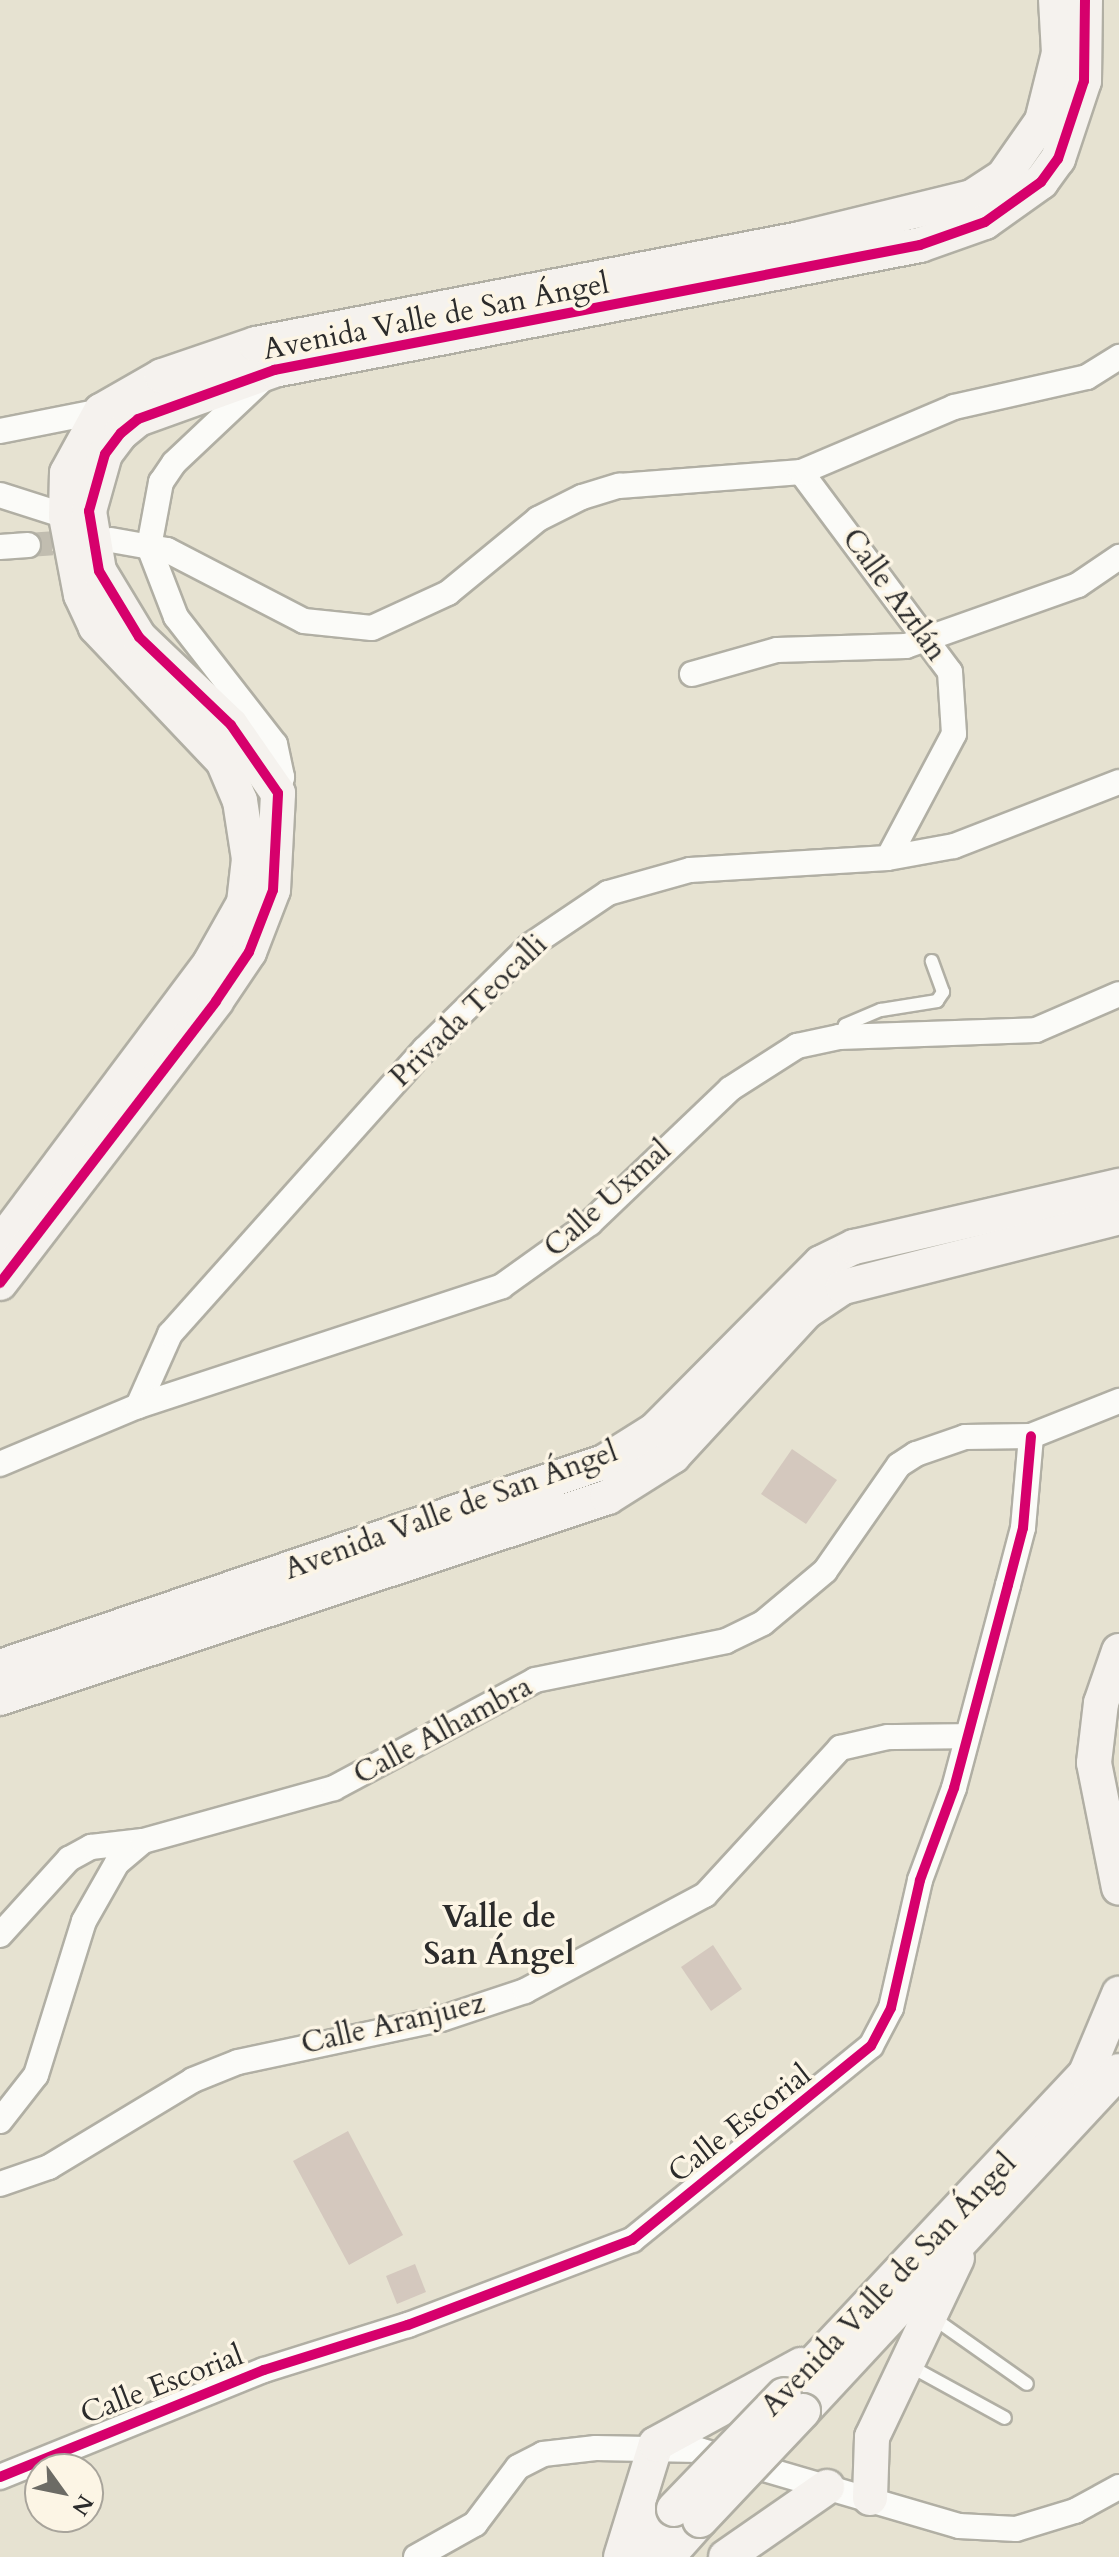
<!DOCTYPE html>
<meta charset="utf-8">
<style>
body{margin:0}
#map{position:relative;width:1119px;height:2557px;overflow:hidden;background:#e6e2d1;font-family:Cardo,serif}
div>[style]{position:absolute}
.building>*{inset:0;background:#d4c8be}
.street-tunnel>*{height:24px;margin-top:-12px;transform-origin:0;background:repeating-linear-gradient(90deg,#c1bdb0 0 24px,transparent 0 36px)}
.roads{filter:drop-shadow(2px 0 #b1afa4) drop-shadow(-2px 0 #b1afa4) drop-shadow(0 2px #b1afa4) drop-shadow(0 -2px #b1afa4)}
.lane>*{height:12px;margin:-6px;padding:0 6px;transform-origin:6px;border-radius:6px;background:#fbfbf8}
.street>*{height:24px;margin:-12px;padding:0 12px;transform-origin:12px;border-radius:12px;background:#fbfbf8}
.secondary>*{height:34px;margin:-17px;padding:0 17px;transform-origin:17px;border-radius:17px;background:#f5f2ee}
.bridges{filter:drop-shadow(2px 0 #b1afa4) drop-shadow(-2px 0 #b1afa4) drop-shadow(0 2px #b1afa4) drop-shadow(0 -2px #b1afa4)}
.secondary-bridge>*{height:34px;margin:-17px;padding:0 17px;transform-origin:17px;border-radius:17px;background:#f5f2ee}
.cycleway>*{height:10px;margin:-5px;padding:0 5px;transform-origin:5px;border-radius:5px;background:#d6006c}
span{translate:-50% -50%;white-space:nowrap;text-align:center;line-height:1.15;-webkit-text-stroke:7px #fcf5e5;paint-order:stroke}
.street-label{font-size:30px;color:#2b2b2b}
.neighbourhood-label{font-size:32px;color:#2b2b2b;font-weight:700}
.north{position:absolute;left:24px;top:2453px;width:80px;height:80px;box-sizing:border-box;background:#fcf5e5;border:2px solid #a8a49b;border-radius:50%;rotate:123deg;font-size:22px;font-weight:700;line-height:32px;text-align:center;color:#2b2b2b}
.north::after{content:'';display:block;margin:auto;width:28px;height:36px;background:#6c6b65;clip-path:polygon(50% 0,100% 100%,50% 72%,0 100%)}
</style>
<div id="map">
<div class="building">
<div style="clip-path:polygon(792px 1449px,837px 1480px,806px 1524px,761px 1494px)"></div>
<div style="clip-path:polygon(713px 1945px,742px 1989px,711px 2011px,681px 1967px)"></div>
<div style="clip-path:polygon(348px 2131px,403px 2235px,349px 2265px,293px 2161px)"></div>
<div style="clip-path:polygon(415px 2264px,426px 2292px,397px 2304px,386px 2276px)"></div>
</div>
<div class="street-tunnel">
<div style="left:28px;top:545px;width:57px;rotate:-4deg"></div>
</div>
<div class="roads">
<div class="lane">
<div style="left:839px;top:1037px;width:13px;rotate:-63deg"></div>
<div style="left:845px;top:1025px;width:39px;rotate:-23deg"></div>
<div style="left:881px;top:1010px;width:57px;rotate:-9.1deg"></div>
<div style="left:937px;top:1001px;width:11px;rotate:-56deg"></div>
<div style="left:943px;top:992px;width:33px;rotate:-110deg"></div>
<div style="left:932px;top:2317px;width:116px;rotate:35.2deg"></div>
<div style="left:910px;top:2366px;width:108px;rotate:28.7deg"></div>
</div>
<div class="street">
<div style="left:263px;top:379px;width:122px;rotate:136.7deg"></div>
<div style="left:174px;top:463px;width:23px;rotate:124deg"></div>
<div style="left:161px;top:482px;width:66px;rotate:100.5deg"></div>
<div style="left:149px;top:547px;width:75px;rotate:68.9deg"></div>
<div style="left:176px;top:617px;width:161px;rotate:52.1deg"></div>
<div style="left:275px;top:744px;width:34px;rotate:78deg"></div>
<div style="left:282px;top:777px;width:16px;rotate:104deg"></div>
<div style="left:0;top:431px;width:103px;rotate:-11.2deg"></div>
<div style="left:801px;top:472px;width:249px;rotate:53.3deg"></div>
<div style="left:950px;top:672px;width:62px;rotate:86.3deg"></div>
<div style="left:954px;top:734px;width:140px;rotate:118deg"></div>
<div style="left:0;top:495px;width:69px;rotate:17.7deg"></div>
<div style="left:111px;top:540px;width:57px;rotate:10.1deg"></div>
<div style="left:167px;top:550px;width:154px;rotate:27.4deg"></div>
<div style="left:304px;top:621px;width:68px;rotate:5.9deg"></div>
<div style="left:372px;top:628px;width:84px;rotate:-24.7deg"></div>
<div style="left:448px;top:593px;width:117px;rotate:-39.4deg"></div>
<div style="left:538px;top:519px;width:49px;rotate:-26.6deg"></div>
<div style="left:582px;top:497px;width:39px;rotate:-17deg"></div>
<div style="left:619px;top:486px;width:183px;rotate:-4.4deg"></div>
<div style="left:801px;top:472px;width:166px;rotate:-23deg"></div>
<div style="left:954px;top:407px;width:136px;rotate:-12.7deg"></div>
<div style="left:1087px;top:377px;width:38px;rotate:-32deg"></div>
<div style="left:0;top:547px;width:28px;rotate:-4deg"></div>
<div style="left:692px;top:674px;width:88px;rotate:-15.8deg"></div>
<div style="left:777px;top:650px;width:129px;rotate:-1.8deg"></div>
<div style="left:906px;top:646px;width:182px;rotate:-19.5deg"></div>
<div style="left:1078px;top:585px;width:50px;rotate:-34.3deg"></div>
<div style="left:138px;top:1406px;width:79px;rotate:-66deg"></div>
<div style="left:170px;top:1334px;width:382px;rotate:-48.2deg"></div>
<div style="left:425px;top:1049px;width:148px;rotate:-44.5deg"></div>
<div style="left:531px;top:945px;width:93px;rotate:-34deg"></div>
<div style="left:608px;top:893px;width:85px;rotate:-15.7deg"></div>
<div style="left:690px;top:870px;width:198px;rotate:-3.5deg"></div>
<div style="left:888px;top:858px;width:67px;rotate:-10.3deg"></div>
<div style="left:954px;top:846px;width:177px;rotate:-21.2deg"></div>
<div style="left:0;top:1464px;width:150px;rotate:-22.8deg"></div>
<div style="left:138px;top:1406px;width:383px;rotate:-18.2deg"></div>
<div style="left:502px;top:1286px;width:108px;rotate:-35.6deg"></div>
<div style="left:590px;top:1223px;width:194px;rotate:-43.7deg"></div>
<div style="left:730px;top:1089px;width:80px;rotate:-32.7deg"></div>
<div style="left:797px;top:1046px;width:43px;rotate:-12.1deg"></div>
<div style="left:839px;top:1037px;width:197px;rotate:-2deg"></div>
<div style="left:1036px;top:1030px;width:90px;rotate:-23.4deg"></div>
<div style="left:0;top:1935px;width:103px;rotate:-47.8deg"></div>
<div style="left:69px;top:1859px;width:25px;rotate:-29deg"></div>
<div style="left:91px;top:1847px;width:52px;rotate:-6.6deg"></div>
<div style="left:0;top:2121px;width:58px;rotate:-52deg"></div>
<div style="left:36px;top:2075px;width:161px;rotate:-72.7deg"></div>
<div style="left:84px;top:1921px;width:67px;rotate:-60.4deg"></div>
<div style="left:117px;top:1863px;width:34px;rotate:-40deg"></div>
<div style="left:143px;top:1841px;width:198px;rotate:-15.5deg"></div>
<div style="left:334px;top:1788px;width:228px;rotate:-28.2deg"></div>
<div style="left:535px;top:1680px;width:195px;rotate:-11.5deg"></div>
<div style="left:726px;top:1641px;width:41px;rotate:-25.9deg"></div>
<div style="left:763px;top:1623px;width:81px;rotate:-40deg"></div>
<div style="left:825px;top:1571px;width:129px;rotate:-55.1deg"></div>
<div style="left:899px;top:1465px;width:20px;rotate:-33deg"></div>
<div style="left:916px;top:1454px;width:52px;rotate:-19.1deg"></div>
<div style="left:965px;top:1437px;width:66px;rotate:-0.9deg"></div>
<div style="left:1031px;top:1436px;width:95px;rotate:-21.7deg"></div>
<div style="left:0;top:2184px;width:52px;rotate:-19.1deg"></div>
<div style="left:49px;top:2167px;width:168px;rotate:-31.1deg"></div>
<div style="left:193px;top:2080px;width:48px;rotate:-21.8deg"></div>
<div style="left:238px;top:2062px;width:208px;rotate:-12deg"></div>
<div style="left:441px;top:2019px;width:89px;rotate:-18.4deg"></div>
<div style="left:525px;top:1991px;width:204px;rotate:-28.1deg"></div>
<div style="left:705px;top:1895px;width:200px;rotate:-47.4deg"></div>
<div style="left:840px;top:1748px;width:49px;rotate:-12.9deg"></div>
<div style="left:888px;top:1737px;width:78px;rotate:-0.7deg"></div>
<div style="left:0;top:2477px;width:285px;rotate:-22.1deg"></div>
<div style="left:264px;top:2370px;width:151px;rotate:-17.4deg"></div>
<div style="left:408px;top:2325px;width:240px;rotate:-20.8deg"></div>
<div style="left:632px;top:2240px;width:308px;rotate:-39.1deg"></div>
<div style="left:871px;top:2046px;width:43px;rotate:-62.2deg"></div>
<div style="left:891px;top:2008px;width:131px;rotate:-77.2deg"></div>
<div style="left:920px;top:1880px;width:98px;rotate:-69.7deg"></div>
<div style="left:954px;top:1788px;width:210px;rotate:-75.1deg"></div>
<div style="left:1008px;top:1585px;width:59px;rotate:-75.3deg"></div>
<div style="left:1023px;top:1528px;width:92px;rotate:-85deg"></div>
<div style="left:416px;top:2557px;width:68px;rotate:-29.2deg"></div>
<div style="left:475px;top:2524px;width:71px;rotate:-53deg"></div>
<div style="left:518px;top:2467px;width:28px;rotate:-27deg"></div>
<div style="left:543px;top:2454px;width:53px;rotate:-6.5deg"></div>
<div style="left:596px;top:2448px;width:103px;rotate:1.1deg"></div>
<div style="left:699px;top:2450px;width:271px;rotate:16.3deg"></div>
<div style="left:959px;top:2526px;width:57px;rotate:3deg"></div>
<div style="left:1016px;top:2529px;width:62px;rotate:-17deg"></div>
<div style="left:1075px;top:2511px;width:50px;rotate:-28.6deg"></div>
</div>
<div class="secondary">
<div style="left:0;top:1244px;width:351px;rotate:-53.2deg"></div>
<div style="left:210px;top:963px;width:69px;rotate:-60.5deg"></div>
<div style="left:244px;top:903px;width:44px;rotate:-83.5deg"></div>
<div style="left:249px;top:859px;width:59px;rotate:-98.8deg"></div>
<div style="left:240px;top:801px;width:43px;rotate:-113deg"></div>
<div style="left:223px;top:761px;width:185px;rotate:-133.5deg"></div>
<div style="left:96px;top:627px;width:35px;rotate:-115deg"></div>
<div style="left:81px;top:595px;width:80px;rotate:-100.8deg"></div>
<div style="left:66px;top:516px;width:43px;rotate:-88.7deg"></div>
<div style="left:67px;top:473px;width:71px;rotate:-61.3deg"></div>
<div style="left:101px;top:411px;width:70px;rotate:-29.8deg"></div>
<div style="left:162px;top:376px;width:99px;rotate:-18.8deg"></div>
<div style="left:256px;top:344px;width:554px;rotate:-10.92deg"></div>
<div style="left:800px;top:239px;width:177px;rotate:-13.7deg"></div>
<div style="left:972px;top:197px;width:37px;rotate:-33deg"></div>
<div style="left:1003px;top:177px;width:68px;rotate:-55.1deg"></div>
<div style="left:1042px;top:121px;width:70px;rotate:-76deg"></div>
<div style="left:1059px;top:53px;width:53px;rotate:-93.2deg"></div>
<div style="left:0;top:1283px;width:355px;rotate:-52.5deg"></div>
<div style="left:216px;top:1001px;width:59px;rotate:-56deg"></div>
<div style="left:249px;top:952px;width:66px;rotate:-68.8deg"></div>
<div style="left:273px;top:890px;width:97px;rotate:-87deg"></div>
<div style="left:278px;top:793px;width:83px;rotate:-124.7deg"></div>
<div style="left:231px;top:725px;width:127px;rotate:-136.3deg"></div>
<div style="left:139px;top:637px;width:77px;rotate:-121.2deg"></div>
<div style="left:99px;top:571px;width:61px;rotate:-99.5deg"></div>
<div style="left:89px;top:511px;width:59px;rotate:-74.3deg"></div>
<div style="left:105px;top:454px;width:26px;rotate:-53deg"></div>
<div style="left:121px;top:433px;width:22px;rotate:-39deg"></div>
<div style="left:138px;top:419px;width:145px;rotate:-19.8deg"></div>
<div style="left:274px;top:370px;width:658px;rotate:-10.95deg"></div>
<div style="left:920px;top:245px;width:69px;rotate:-19.5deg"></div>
<div style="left:985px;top:222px;width:69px;rotate:-35.5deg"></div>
<div style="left:1041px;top:182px;width:29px;rotate:-54deg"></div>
<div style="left:1058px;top:159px;width:82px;rotate:-71.6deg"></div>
<div style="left:1084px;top:81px;width:81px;rotate:-89.3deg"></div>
<div style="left:1119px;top:1651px;width:55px;rotate:109.1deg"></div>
<div style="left:1101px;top:1703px;width:60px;rotate:96.7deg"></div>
<div style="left:1094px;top:1763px;width:127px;rotate:78.7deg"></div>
<div style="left:0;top:1667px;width:638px;rotate:-18.75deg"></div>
<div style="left:604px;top:1462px;width:60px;rotate:-32.1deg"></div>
<div style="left:655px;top:1430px;width:235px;rotate:-45.2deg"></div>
<div style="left:821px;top:1263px;width:37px;rotate:-26deg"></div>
<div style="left:854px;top:1247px;width:272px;rotate:-13deg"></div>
<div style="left:0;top:1698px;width:640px;rotate:-18.29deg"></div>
<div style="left:608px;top:1497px;width:77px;rotate:-32.2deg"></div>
<div style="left:673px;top:1456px;width:197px;rotate:-47.3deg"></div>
<div style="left:807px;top:1311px;width:43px;rotate:-33.7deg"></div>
<div style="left:843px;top:1287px;width:285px;rotate:-14.2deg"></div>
<div style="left:784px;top:2395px;width:441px;rotate:-46.8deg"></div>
<div style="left:1086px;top:2073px;width:86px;rotate:-67.3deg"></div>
<div style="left:803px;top:2411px;width:464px;rotate:-47.1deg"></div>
<div style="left:870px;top:2498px;width:61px;rotate:-88.1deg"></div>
<div style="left:872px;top:2437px;width:198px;rotate:-64.6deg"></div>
<div style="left:621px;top:2557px;width:118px;rotate:-72.8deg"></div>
<div style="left:656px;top:2444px;width:165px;rotate:-28.6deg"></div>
<div style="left:629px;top:2557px;width:66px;rotate:-46.8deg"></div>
<div style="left:667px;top:2557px;width:50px;rotate:-48.3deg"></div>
<div style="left:726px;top:2557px;width:123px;rotate:-34.7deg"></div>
</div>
</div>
<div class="bridges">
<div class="secondary-bridge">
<div style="left:674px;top:2509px;width:158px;rotate:-46deg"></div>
<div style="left:700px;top:2520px;width:150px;rotate:-46.6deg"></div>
</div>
</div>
<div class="cycleway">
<div style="left:0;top:1283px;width:355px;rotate:-52.5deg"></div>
<div style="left:216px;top:1001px;width:59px;rotate:-56deg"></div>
<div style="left:249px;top:952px;width:66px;rotate:-68.8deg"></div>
<div style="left:273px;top:890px;width:97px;rotate:-87deg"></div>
<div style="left:278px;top:793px;width:83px;rotate:-124.7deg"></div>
<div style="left:231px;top:725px;width:127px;rotate:-136.3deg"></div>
<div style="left:139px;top:637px;width:77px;rotate:-121.2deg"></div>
<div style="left:99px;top:571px;width:61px;rotate:-99.5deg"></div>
<div style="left:89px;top:511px;width:59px;rotate:-74.3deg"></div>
<div style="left:105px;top:454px;width:26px;rotate:-53deg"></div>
<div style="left:121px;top:433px;width:22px;rotate:-39deg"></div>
<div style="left:138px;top:419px;width:145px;rotate:-19.8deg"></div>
<div style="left:274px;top:370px;width:658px;rotate:-10.95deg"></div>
<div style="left:920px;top:245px;width:69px;rotate:-19.5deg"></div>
<div style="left:985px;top:222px;width:69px;rotate:-35.5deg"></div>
<div style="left:1041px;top:182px;width:29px;rotate:-54deg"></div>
<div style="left:1058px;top:159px;width:82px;rotate:-71.6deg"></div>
<div style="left:1084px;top:81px;width:81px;rotate:-89.3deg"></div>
<div style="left:0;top:2477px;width:285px;rotate:-22.1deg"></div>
<div style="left:264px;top:2370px;width:151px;rotate:-17.4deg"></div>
<div style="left:408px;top:2325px;width:240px;rotate:-20.8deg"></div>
<div style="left:632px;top:2240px;width:308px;rotate:-39.1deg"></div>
<div style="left:871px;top:2046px;width:43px;rotate:-62.2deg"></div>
<div style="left:891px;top:2008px;width:131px;rotate:-77.2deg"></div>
<div style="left:920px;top:1880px;width:98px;rotate:-69.7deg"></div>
<div style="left:954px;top:1788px;width:210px;rotate:-75.1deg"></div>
<div style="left:1008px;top:1585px;width:59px;rotate:-75.3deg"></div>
<div style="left:1023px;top:1528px;width:92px;rotate:-85deg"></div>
</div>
<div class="street-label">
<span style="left:436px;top:317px;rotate:-11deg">Avenida Valle de San Ángel</span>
<span style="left:894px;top:595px;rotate:54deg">Calle Aztlán</span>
<span style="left:469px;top:1011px;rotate:-44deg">Privada Teocalli</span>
<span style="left:608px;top:1199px;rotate:-42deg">Calle Uxmal</span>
<span style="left:451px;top:1511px;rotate:-20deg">Avenida Valle de San Ángel</span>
<span style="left:443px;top:1731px;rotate:-28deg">Calle Alhambra</span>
<span style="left:393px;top:2024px;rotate:-13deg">Calle Aranjuez</span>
<span style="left:740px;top:2124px;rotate:-38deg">Calle Escorial</span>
<span style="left:889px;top:2285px;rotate:-46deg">Avenida Valle de San Ángel</span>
<span style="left:162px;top:2385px;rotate:-21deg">Calle Escorial</span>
</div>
<div class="neighbourhood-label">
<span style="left:499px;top:1936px">Valle de<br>San Ángel</span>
</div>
<div class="north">N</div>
</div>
